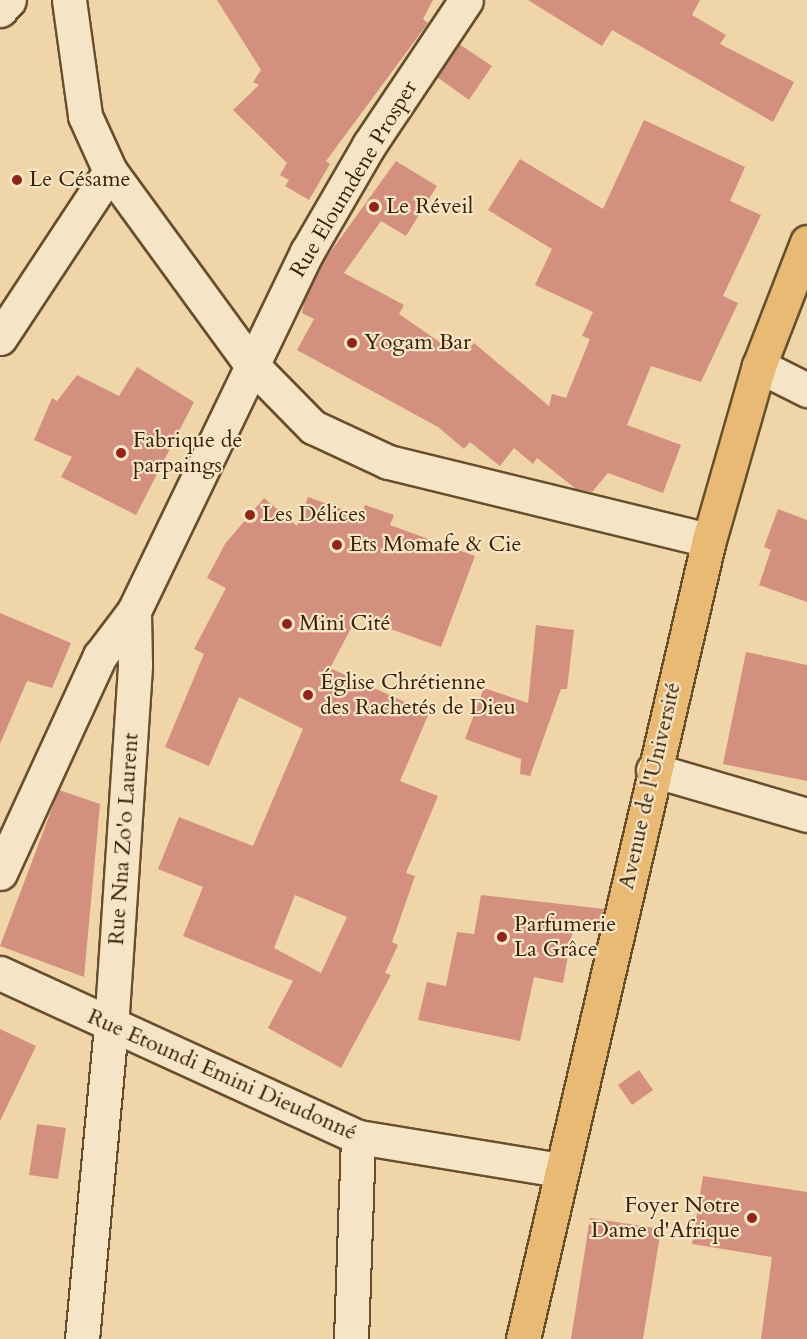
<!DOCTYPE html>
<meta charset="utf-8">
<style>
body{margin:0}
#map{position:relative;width:807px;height:1339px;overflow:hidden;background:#f0d5a8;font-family:Cardo,serif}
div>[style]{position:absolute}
.building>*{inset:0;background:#d3907f}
.roads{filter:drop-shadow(2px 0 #674e2d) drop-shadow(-2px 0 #674e2d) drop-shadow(0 2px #674e2d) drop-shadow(0 -2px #674e2d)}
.minor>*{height:33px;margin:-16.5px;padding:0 16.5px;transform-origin:16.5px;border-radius:16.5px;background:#f5e4c6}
.major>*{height:33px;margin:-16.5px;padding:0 16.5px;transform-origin:16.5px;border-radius:16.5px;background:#e8ba74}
.dots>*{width:16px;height:16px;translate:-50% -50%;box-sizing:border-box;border:3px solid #f5e4c6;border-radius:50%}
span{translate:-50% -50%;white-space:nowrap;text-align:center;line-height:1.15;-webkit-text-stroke:4.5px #f5e4c6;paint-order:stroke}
.street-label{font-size:22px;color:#392104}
.poi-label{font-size:22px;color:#392104}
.left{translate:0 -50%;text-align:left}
.right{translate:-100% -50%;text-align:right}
</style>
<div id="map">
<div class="building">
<div style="clip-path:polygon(217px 0,433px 0,423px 19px,428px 23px,326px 161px,330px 164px,309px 200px,285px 186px,289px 180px,280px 175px,287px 163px,233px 110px,259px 85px,253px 82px,261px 70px)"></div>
<div style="clip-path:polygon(528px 0,700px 0,692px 15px,726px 35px,720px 44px,794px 82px,773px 122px,612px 30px,602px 46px)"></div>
<div style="clip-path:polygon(459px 44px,492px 66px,469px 100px,437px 77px)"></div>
<div style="clip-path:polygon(644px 120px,745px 167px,730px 201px,761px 215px,723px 296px,738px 303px,701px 382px,651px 366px,627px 425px,681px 445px,663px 493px,608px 473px,592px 492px,576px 489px,537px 458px,533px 464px,514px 448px,500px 466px,470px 442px,464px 449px,438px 427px,297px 350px,314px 319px,302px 313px,304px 302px,324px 261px,396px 161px,437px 186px,406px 236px,381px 221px,344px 273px,404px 305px,399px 314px,441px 343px,445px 338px,468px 350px,474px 343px,549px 406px,552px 394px,566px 398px,590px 339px,582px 336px,593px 312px,535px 285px,552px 249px,488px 210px,520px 159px,603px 209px)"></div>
<div style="clip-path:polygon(137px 367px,194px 402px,136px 515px,61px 477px,72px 457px,34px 440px,52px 398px,57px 401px,77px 375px,119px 396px)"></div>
<div style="clip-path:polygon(evenodd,308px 497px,361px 516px,365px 505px,394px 515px,390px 525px,475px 556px,441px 647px,357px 617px,330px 668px,429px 713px,400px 781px,438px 796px,406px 873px,415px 876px,392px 942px,398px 945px,385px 973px,391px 975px,341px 1068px,268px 1028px,293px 981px,183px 936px,203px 887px,158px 869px,179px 817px,253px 846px,303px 729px,239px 697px,209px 766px,165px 747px,204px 654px,194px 649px,226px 588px,207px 578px,225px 544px,264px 498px,297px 526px,308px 497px,295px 895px,347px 917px,321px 973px,274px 948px,295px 895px)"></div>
<div style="clip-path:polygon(778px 509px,807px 520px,807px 602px,759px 585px,771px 550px,764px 547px)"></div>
<div style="clip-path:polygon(0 613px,71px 643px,52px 688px,27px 681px,0 744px)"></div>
<div style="clip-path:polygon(536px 625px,574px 630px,567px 689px,561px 689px,530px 776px,520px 774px,521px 759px,465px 739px,484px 688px,528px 703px)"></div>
<div style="clip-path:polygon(746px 652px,807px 665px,807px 781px,723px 764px)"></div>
<div style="clip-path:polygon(59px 790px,100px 804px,84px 977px,0 946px)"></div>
<div style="clip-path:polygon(481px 895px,604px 909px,598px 934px,573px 929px,563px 983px,534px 977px,520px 1041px,418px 1020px,427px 982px,446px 986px,457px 932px,474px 934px)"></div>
<div style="clip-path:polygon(0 1029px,36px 1046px,0 1121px)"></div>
<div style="clip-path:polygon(639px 1070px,653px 1090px,632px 1105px,618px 1085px)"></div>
<div style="clip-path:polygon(37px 1124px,66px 1128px,58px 1179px,29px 1175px)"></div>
<div style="clip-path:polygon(703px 1176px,807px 1192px,807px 1339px,761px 1339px,772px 1257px,692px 1244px)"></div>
<div style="clip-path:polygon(590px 1218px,661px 1229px,643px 1339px,571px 1339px)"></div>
</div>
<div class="roads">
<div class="minor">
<div style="left:69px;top:0;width:117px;rotate:82.1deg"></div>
<div style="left:85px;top:116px;width:60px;rotate:65.6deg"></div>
<div style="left:110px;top:171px;width:238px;rotate:53.9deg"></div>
<div style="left:250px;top:363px;width:90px;rotate:45.5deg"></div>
<div style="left:313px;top:427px;width:83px;rotate:25deg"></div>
<div style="left:388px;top:462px;width:330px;rotate:13.7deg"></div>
<div style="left:0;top:10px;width:13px;rotate:-48deg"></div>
<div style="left:0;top:338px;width:200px;rotate:-56.6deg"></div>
<div style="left:759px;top:366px;width:54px;rotate:26.6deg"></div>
<div style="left:653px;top:770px;width:160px;rotate:16.3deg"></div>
<div style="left:0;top:873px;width:239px;rotate:-65.3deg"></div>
<div style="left:100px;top:656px;width:56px;rotate:-52.9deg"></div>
<div style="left:0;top:973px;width:394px;rotate:24.6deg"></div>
<div style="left:358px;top:1137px;width:204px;rotate:9.3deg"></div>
<div style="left:82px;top:1339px;width:312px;rotate:-84.7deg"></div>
<div style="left:111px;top:1028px;width:364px;rotate:-86.2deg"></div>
<div style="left:135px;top:665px;width:54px;rotate:-91.1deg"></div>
<div style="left:134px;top:611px;width:399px;rotate:-64.3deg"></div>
<div style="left:307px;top:252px;width:124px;rotate:-59.9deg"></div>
<div style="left:369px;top:145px;width:174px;rotate:-56.2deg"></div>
<div style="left:351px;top:1339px;width:202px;rotate:-88deg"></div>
</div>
<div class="major">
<div style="left:523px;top:1339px;width:820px;rotate:-76.9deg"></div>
<div style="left:709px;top:540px;width:181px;rotate:-74deg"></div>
<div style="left:759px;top:366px;width:133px;rotate:-68.8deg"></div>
</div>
</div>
<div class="dots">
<div style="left:17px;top:180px;background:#8f2418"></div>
<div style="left:374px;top:207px;background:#8f2418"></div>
<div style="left:352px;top:343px;background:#8f2418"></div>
<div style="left:121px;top:453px;background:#8f2418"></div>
<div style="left:250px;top:515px;background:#8f2418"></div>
<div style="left:337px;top:545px;background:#8f2418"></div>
<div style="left:287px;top:624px;background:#8f2418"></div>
<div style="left:308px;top:695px;background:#8f2418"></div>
<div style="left:502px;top:937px;background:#8f2418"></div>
<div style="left:752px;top:1218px;background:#8f2418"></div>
</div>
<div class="street-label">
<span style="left:354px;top:179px;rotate:-59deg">Rue Eloumdene Prosper</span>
<span style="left:650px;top:786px;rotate:-77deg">Avenue de l'Université</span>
<span style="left:124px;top:839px;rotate:-86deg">Rue Nna Zo'o Laurent</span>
<span style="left:222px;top:1075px;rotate:24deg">Rue Etoundi Emini Dieudonné</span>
</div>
<div class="poi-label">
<span class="left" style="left:29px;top:180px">Le Césame</span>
<span class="left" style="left:386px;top:207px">Le Réveil</span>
<span class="left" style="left:364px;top:343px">Yogam Bar</span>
<span class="left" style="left:133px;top:453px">Fabrique de<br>parpaings</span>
<span class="left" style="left:262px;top:515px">Les Délices</span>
<span class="left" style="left:349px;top:545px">Ets Momafe &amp; Cie</span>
<span class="left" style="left:299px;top:624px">Mini Cité</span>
<span class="left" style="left:320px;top:695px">Église Chrétienne<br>des Rachetés de Dieu</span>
<span class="left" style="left:514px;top:937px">Parfumerie<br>La Grâce</span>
<span class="right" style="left:740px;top:1218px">Foyer Notre<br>Dame d'Afrique</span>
</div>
</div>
